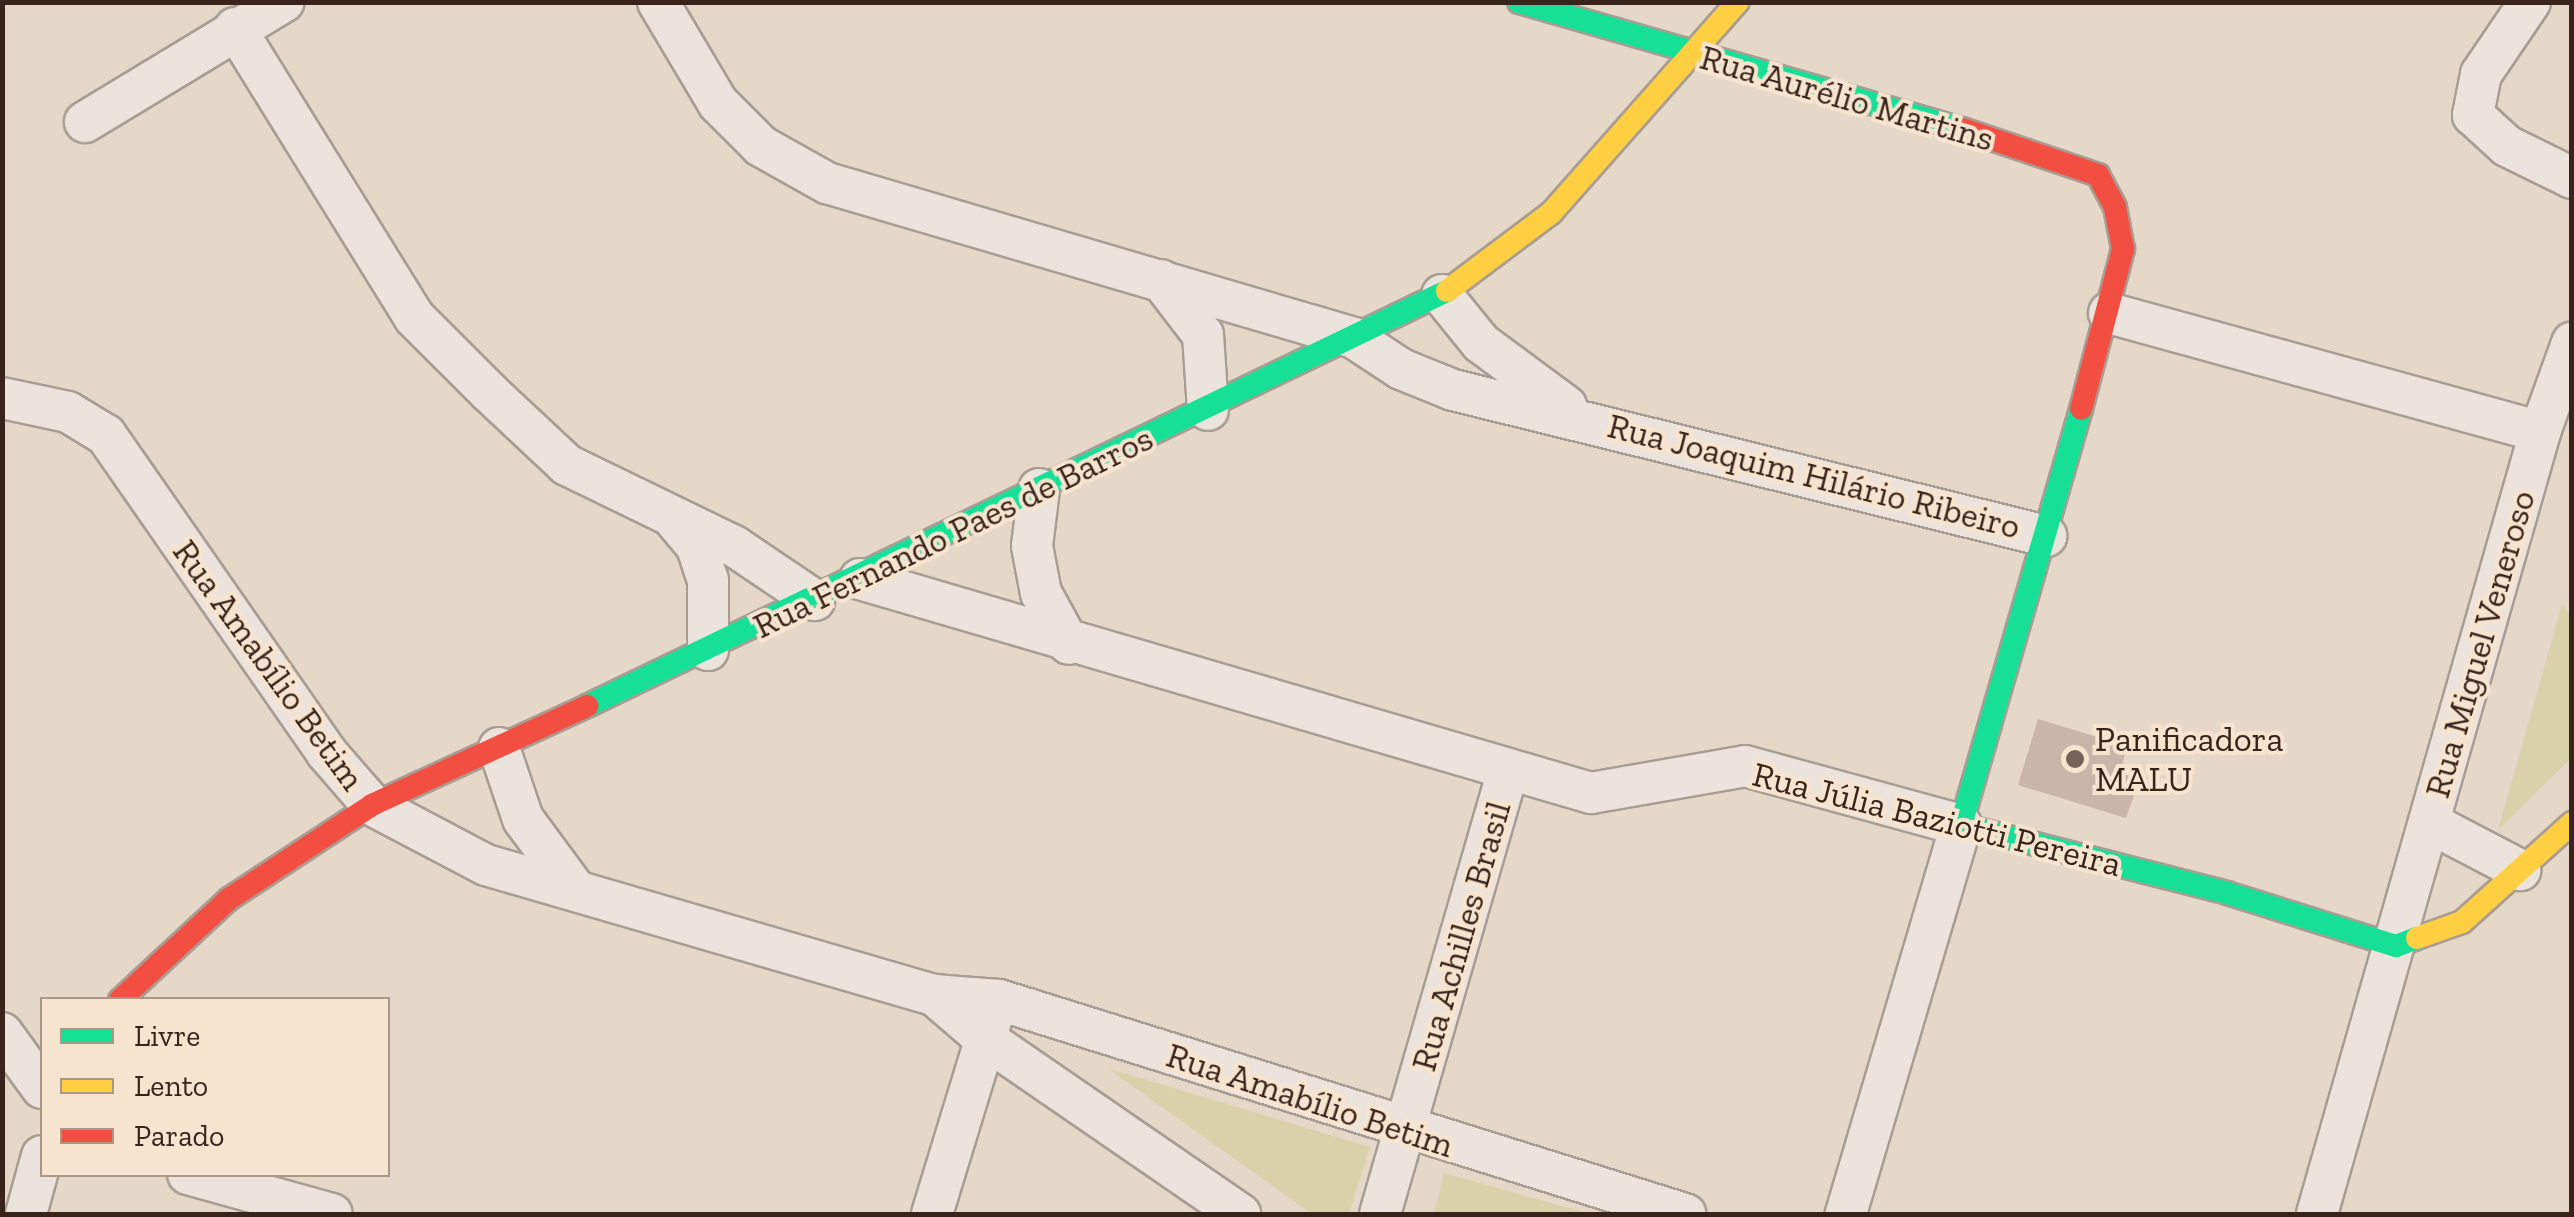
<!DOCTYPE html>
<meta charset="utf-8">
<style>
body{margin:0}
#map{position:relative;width:2574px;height:1217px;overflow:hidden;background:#e5d8c9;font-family:"Zilla Slab",serif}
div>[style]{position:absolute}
.green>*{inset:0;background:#d9d1aa}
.building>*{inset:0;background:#c9b5aa}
.roads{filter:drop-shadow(2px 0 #a99d93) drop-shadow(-2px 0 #a99d93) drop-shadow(0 2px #a99d93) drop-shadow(0 -2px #a99d93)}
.street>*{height:40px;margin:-20px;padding:0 20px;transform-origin:20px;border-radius:20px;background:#ece4dc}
.fast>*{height:22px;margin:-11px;padding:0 11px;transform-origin:11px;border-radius:11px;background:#16e098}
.slow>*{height:22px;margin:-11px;padding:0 11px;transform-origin:11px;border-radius:11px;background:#ffcf43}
.jam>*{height:22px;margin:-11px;padding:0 11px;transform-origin:11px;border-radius:11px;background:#f24e42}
.dots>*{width:28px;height:28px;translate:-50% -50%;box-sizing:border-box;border:5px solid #f7e4ce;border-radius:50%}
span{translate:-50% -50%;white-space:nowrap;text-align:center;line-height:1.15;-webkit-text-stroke:8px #f7e4ce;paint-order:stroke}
.street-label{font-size:35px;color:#38241b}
.poi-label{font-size:35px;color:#38241b}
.left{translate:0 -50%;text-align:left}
.frame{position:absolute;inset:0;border:5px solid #38241b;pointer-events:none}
.legend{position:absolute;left:40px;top:997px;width:350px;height:180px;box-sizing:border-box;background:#f7e4ce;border:2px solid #ab9786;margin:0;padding:12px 18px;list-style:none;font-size:30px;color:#38241b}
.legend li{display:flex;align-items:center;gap:20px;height:50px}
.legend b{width:50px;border:2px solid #ab9786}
</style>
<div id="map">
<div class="green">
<div style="clip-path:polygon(2562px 604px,2571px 615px,2571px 758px,2498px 830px)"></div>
<div style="clip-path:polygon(1107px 1068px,1370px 1147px,1349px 1214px,1312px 1214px)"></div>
<div style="clip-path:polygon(1444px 1173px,1590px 1214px,1434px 1214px)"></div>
</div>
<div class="building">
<div style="clip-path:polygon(2038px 719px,2127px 746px,2120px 773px,2140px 779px,2126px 818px,2018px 785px)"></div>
</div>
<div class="roads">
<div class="street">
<div style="left:658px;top:2px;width:117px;rotate:59.3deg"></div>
<div style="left:718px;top:103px;width:61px;rotate:45deg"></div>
<div style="left:761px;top:146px;width:76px;rotate:29.3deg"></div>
<div style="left:827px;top:183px;width:549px;rotate:16.39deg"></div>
<div style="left:1354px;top:338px;width:56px;rotate:33.4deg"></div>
<div style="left:1401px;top:369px;width:56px;rotate:22deg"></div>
<div style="left:1453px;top:390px;width:611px;rotate:13.83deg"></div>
<div style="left:2530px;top:2px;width:87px;rotate:124.2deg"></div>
<div style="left:2481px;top:74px;width:42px;rotate:101deg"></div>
<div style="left:2473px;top:115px;width:46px;rotate:42.4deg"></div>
<div style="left:2507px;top:146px;width:72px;rotate:26.2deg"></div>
<div style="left:235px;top:28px;width:340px;rotate:58.2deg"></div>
<div style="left:414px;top:317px;width:106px;rotate:45deg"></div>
<div style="left:489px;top:392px;width:107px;rotate:43.1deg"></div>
<div style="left:567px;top:465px;width:186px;rotate:25.9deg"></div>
<div style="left:734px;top:546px;width:97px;rotate:34deg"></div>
<div style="left:85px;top:122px;width:232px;rotate:-31.2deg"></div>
<div style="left:1161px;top:280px;width:69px;rotate:52.6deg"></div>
<div style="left:1203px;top:335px;width:75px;rotate:86.2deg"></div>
<div style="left:1442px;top:295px;width:62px;rotate:50.9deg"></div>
<div style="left:1481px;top:343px;width:106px;rotate:36.5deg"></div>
<div style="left:2109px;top:313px;width:447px;rotate:15.4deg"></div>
<div style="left:2px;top:398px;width:67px;rotate:12deg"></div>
<div style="left:68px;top:412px;width:44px;rotate:31.2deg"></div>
<div style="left:106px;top:435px;width:386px;rotate:55.2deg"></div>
<div style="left:326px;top:752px;width:70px;rotate:49deg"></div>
<div style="left:372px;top:805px;width:129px;rotate:27.8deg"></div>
<div style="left:486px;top:865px;width:466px;rotate:16.2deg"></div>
<div style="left:934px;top:995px;width:65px;rotate:4.4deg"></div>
<div style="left:999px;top:1000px;width:719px;rotate:17.33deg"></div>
<div style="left:1039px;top:489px;width:57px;rotate:97deg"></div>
<div style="left:1032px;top:546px;width:48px;rotate:79.2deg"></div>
<div style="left:1041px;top:593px;width:58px;rotate:61.2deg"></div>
<div style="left:673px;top:518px;width:38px;rotate:50deg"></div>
<div style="left:697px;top:547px;width:35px;rotate:72deg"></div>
<div style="left:708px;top:580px;width:70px;rotate:90deg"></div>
<div style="left:860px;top:579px;width:762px;rotate:16.32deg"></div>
<div style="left:1591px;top:793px;width:156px;rotate:-9.9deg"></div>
<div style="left:1745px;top:766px;width:224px;rotate:15.3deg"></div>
<div style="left:1961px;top:825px;width:406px;rotate:106.5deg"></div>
<div style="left:499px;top:748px;width:75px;rotate:71.3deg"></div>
<div style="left:523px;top:819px;width:86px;rotate:53.5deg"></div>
<div style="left:2430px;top:823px;width:102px;rotate:27.6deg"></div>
<div style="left:934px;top:995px;width:66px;rotate:40.7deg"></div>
<div style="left:984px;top:1038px;width:311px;rotate:34.5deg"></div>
<div style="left:2px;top:1033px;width:68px;rotate:54deg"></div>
<div style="left:188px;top:1174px;width:149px;rotate:15.5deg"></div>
<div style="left:26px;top:1214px;width:60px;rotate:-74.6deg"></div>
<div style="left:932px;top:1214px;width:205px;rotate:-73deg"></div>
<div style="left:1380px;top:1214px;width:459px;rotate:-73.9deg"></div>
<div style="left:2317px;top:1214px;width:813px;rotate:-74.08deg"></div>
<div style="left:2540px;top:432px;width:95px;rotate:-70.2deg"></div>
</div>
<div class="fast">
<div style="left:1519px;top:2px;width:461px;rotate:16deg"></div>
<div style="left:2081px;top:409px;width:433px;rotate:106.1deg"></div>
<div style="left:1961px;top:825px;width:275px;rotate:14.3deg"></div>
<div style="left:2227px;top:893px;width:177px;rotate:17.4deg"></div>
<div style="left:2396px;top:946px;width:22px;rotate:-21deg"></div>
<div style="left:587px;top:706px;width:955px;rotate:-25.76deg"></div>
</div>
<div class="slow">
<div style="left:1447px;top:291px;width:130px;rotate:-36.9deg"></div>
<div style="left:1551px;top:213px;width:282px;rotate:-48.5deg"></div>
<div style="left:2417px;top:938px;width:48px;rotate:-19.6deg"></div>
<div style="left:2462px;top:922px;width:148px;rotate:-42deg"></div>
</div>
<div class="jam">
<div style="left:1962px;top:129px;width:144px;rotate:18.7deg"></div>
<div style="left:2098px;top:175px;width:36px;rotate:62deg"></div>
<div style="left:2115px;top:207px;width:43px;rotate:79.2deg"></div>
<div style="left:2123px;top:249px;width:165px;rotate:104.7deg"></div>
<div style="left:120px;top:1000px;width:149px;rotate:-42.8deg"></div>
<div style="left:229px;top:899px;width:171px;rotate:-33.3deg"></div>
<div style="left:372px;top:805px;width:237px;rotate:-24.7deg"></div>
</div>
</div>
<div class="dots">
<div style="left:2075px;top:759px;background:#756358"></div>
</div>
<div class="street-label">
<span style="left:1847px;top:98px;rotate:16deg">Rua Aurélio Martins</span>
<span style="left:1814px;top:476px;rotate:14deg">Rua Joaquim Hilário Ribeiro</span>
<span style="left:953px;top:532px;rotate:-26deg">Rua Fernando Paes de Barros</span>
<span style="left:2480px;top:644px;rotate:-74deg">Rua Miguel Veneroso</span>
<span style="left:269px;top:665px;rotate:54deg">Rua Amabílio Betim</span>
<span style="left:1937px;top:819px;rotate:14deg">Rua Júlia Baziotti Pereira</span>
<span style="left:1461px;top:936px;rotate:-74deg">Rua Achilles Brasil</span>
<span style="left:1310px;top:1100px;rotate:18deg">Rua Amabílio Betim</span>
</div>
<div class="poi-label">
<span class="left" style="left:2095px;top:759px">Panificadora<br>MALU</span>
</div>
<div class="frame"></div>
<ul class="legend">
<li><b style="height:12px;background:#16e098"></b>Livre</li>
<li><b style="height:12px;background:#ffcf43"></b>Lento</li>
<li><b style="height:12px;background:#f24e42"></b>Parado</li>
</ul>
</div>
